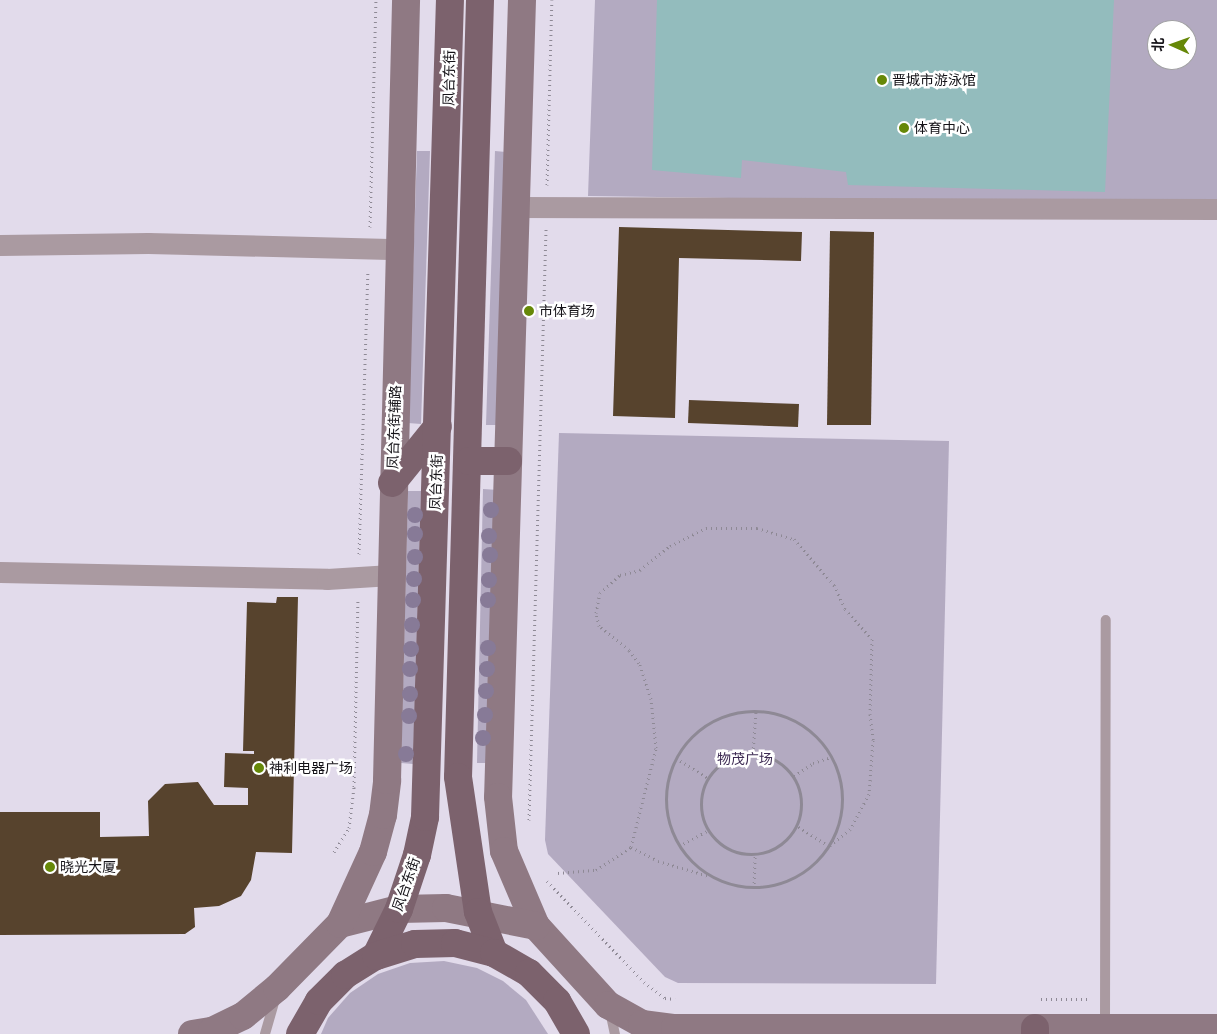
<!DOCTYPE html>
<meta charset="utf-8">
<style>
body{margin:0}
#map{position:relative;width:1217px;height:1034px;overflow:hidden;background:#e2dbeb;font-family:"PT Sans Narrow","Noto Sans SC",sans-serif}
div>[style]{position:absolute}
.green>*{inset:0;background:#b3aac1}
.water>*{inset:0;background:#93bcbd}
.building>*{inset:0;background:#57432d}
.path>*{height:3px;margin-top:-1.5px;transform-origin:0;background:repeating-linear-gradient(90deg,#8e8995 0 1px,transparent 0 5px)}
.path>.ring{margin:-1.5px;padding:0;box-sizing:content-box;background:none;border:3px solid #8e8995;border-radius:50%}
.lane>*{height:10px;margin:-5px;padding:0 5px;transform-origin:5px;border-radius:5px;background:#aa9aa1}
.street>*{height:21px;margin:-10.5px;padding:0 10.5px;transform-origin:10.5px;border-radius:10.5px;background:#aa9aa1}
.secondary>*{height:28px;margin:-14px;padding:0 14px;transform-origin:14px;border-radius:14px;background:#8f7983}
.primary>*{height:28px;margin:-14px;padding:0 14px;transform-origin:14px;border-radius:14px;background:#7c626d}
.trees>*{width:16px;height:16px;margin:-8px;border-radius:50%;background:#877a97}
.dots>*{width:14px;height:14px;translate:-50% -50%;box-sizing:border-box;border:2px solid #fff;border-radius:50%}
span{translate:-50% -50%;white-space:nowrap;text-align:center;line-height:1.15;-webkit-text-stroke:5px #fff;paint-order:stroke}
.street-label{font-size:14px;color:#151318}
.poi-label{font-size:14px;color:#151318}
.left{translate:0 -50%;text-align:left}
.park-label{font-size:14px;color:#3d2a53}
.north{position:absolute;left:1147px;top:20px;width:50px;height:50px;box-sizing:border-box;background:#fff;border:1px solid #a1a1a3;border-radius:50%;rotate:272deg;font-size:14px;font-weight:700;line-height:20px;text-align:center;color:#151318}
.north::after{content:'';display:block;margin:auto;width:18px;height:22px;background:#668808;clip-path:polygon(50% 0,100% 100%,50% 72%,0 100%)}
</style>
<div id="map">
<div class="green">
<div style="clip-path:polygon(evenodd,595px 0,1217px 0,1217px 205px,588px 196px,595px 0,1157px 30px,1187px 30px,1187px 60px,1157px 60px,1157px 30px)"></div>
<div style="clip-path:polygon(417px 151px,430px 151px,421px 424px,408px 423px)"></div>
<div style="clip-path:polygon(495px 151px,506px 152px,498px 425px,486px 425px)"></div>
<div style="clip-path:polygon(559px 433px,949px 441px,936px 984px,678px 983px,665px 977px,548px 854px,545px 840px)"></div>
<div style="clip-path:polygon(483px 489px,498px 490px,491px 763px,477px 763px)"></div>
<div style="clip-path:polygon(408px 491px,421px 491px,413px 764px,401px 763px)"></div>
<div style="clip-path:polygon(444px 961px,477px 968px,503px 981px,526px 1000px,548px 1034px,321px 1034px,328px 1018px,350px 993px,378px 974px,410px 963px)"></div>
</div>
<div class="water">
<div style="clip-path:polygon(657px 0,1114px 0,1105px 192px,848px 185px,846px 172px,742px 160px,741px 178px,652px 170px)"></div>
</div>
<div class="building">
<div style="clip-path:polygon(619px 227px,802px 232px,801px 261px,679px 258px,675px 418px,613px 416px)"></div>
<div style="clip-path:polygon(830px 231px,874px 232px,871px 425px,827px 425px)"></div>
<div style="clip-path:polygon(689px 400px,799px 404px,798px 427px,688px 423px)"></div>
<div style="clip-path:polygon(277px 597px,298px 597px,292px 853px,256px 852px,251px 880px,241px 896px,219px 906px,194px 908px,195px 927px,185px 934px,0 935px,0 812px,100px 812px,100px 837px,149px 836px,148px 801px,165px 784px,198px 782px,214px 805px,248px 805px,248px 788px,224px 787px,225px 753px,254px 754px,254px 751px,243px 751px,247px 602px,276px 603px)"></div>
</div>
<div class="path">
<div style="left:547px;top:185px;width:185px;rotate:-88.5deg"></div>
<div style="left:370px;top:227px;width:227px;rotate:-88.5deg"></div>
<div style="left:359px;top:554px;width:283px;rotate:-88.2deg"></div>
<div class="ring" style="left:666px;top:711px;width:173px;height:173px"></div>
<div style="left:753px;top:753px;width:42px;rotate:-85.9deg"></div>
<div class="ring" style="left:701px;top:754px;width:97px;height:97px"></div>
<div style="left:676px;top:758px;width:38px;rotate:32deg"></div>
<div style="left:794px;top:776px;width:23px;rotate:-34deg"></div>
<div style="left:813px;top:763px;width:19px;rotate:-18deg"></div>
<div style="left:529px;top:820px;width:591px;rotate:-88.35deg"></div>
<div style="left:679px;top:846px;width:34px;rotate:-28deg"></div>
<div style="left:631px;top:847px;width:30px;rotate:27deg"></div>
<div style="left:658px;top:861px;width:53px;rotate:16.4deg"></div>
<div style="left:334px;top:852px;width:28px;rotate:-58deg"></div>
<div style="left:349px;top:828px;width:41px;rotate:-83deg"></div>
<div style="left:354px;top:787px;width:187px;rotate:-88.8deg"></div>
<div style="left:558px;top:873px;width:38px;rotate:-5deg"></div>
<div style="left:596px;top:870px;width:42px;rotate:-33.3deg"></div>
<div style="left:631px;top:847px;width:102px;rotate:-75.8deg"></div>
<div style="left:656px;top:748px;width:49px;rotate:-95.8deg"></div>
<div style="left:651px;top:699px;width:38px;rotate:-108deg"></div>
<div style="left:639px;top:663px;width:16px;rotate:-128deg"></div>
<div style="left:629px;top:650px;width:38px;rotate:-141deg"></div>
<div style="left:599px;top:626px;width:13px;rotate:-103deg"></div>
<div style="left:596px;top:613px;width:20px;rotate:-79deg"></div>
<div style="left:600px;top:593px;width:27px;rotate:-42deg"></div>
<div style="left:620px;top:575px;width:21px;rotate:-14deg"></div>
<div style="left:640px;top:570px;width:38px;rotate:-39deg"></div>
<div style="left:670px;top:546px;width:40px;rotate:-26.6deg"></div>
<div style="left:706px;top:528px;width:51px"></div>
<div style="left:757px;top:528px;width:39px;rotate:17deg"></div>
<div style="left:794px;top:539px;width:61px;rotate:49deg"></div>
<div style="left:834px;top:585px;width:26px;rotate:65deg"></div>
<div style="left:845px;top:609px;width:40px;rotate:48deg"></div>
<div style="left:872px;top:639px;width:75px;rotate:91.5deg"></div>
<div style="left:870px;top:714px;width:26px;rotate:83deg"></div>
<div style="left:873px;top:740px;width:54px;rotate:94.2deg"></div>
<div style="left:869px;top:794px;width:40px;rotate:118deg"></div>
<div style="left:850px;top:829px;width:27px;rotate:141deg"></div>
<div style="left:829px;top:846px;width:38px;rotate:-148deg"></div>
<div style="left:547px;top:881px;width:140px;rotate:46.2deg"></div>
<div style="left:644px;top:982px;width:26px;rotate:37deg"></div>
<div style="left:665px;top:998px;width:10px;rotate:6deg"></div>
<div style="left:754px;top:888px;width:34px;rotate:-88deg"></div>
<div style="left:1041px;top:999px;width:46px"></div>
</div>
<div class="lane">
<div style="left:610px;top:1011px;width:24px;rotate:78deg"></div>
<div style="left:1105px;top:1027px;width:407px;rotate:-89.9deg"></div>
<div style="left:265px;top:1034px;width:36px;rotate:-74deg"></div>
</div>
<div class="street">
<div style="left:516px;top:207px;width:701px;rotate:0.16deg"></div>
<div style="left:0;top:245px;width:148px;rotate:-0.8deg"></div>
<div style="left:148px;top:243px;width:251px;rotate:1.4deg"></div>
<div style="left:0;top:572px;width:327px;rotate:1.2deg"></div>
<div style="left:327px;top:579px;width:64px;rotate:-3.6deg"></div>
</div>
<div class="secondary">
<div style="left:522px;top:0;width:797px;rotate:91.72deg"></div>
<div style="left:498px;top:797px;width:54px;rotate:83.7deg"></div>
<div style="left:504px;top:851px;width:82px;rotate:66.9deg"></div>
<div style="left:536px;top:926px;width:107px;rotate:47.7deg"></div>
<div style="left:608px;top:1005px;width:39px;rotate:29deg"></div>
<div style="left:642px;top:1024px;width:33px;rotate:7deg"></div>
<div style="left:675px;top:1028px;width:542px"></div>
<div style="left:340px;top:924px;width:61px;rotate:-14.3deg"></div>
<div style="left:399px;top:909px;width:47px;rotate:-1.2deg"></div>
<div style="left:446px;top:908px;width:92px;rotate:11.3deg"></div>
<div style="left:192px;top:1034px;width:20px;rotate:-9deg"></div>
<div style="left:212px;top:1031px;width:34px;rotate:-26deg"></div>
<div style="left:243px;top:1016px;width:44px;rotate:-39.5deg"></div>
<div style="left:277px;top:988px;width:90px;rotate:-45.5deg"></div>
<div style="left:340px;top:924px;width:79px;rotate:-65.4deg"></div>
<div style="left:373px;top:852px;width:38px;rotate:-75deg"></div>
<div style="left:383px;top:815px;width:35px;rotate:-83deg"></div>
<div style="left:387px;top:780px;width:780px;rotate:-88.6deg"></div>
</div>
<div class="primary">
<div style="left:480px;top:0;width:777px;rotate:91.62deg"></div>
<div style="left:458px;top:777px;width:136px;rotate:81.6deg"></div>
<div style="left:478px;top:912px;width:44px;rotate:68.7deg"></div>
<div style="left:469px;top:461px;width:39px"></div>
<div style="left:392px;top:483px;width:73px;rotate:-51.1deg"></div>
<div style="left:376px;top:956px;width:52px;rotate:-63.9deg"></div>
<div style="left:399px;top:909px;width:57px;rotate:-71.6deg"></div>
<div style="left:417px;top:855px;width:39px;rotate:-78deg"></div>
<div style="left:425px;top:817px;width:817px;rotate:-88.25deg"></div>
<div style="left:300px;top:1034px;width:38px;rotate:-60deg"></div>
<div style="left:319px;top:1001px;width:37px;rotate:-45deg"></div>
<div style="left:345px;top:975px;width:36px;rotate:-32deg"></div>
<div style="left:376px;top:956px;width:41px;rotate:-17.1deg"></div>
<div style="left:415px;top:944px;width:40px;rotate:-1.4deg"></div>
<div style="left:455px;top:943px;width:40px;rotate:14.4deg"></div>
<div style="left:494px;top:953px;width:40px;rotate:29.7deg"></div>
<div style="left:529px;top:973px;width:40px;rotate:45deg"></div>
<div style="left:557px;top:1001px;width:38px;rotate:60deg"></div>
<div style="left:1035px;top:1034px;width:6px;rotate:-90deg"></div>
</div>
<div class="trees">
<div style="left:491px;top:510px"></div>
<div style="left:415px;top:515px"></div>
<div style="left:415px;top:534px"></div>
<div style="left:489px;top:536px"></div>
<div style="left:490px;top:555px"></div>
<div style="left:415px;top:557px"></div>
<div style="left:414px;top:579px"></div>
<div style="left:489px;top:580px"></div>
<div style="left:413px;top:600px"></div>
<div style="left:488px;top:600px"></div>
<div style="left:412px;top:625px"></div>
<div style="left:488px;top:648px"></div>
<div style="left:411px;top:649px"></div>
<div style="left:410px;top:669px"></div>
<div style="left:487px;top:669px"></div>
<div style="left:486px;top:691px"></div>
<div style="left:410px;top:694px"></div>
<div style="left:485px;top:715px"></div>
<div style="left:409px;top:716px"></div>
<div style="left:483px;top:738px"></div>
<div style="left:406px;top:754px"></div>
</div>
<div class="dots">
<div style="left:882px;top:80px;background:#668808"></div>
<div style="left:904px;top:128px;background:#668808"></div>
<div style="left:529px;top:311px;background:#668808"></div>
<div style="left:259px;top:768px;background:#668808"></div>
<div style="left:50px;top:867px;background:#668808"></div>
</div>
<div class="street-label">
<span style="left:449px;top:78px;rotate:-89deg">凤台东街</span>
<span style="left:394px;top:427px;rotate:-88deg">凤台东街辅路</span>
<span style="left:436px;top:482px;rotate:-88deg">凤台东街</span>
<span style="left:406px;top:884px;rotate:-71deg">凤台东街</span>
</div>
<div class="poi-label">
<span class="left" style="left:892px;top:80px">晋城市游泳馆</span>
<span class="left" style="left:914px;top:128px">体育中心</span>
<span class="left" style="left:539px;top:311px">市体育场</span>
<span class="left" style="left:269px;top:768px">神利电器广场</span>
<span class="left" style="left:60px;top:867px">晓光大厦</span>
</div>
<div class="park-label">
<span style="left:745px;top:759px">物茂广场</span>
</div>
<div class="north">北</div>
</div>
